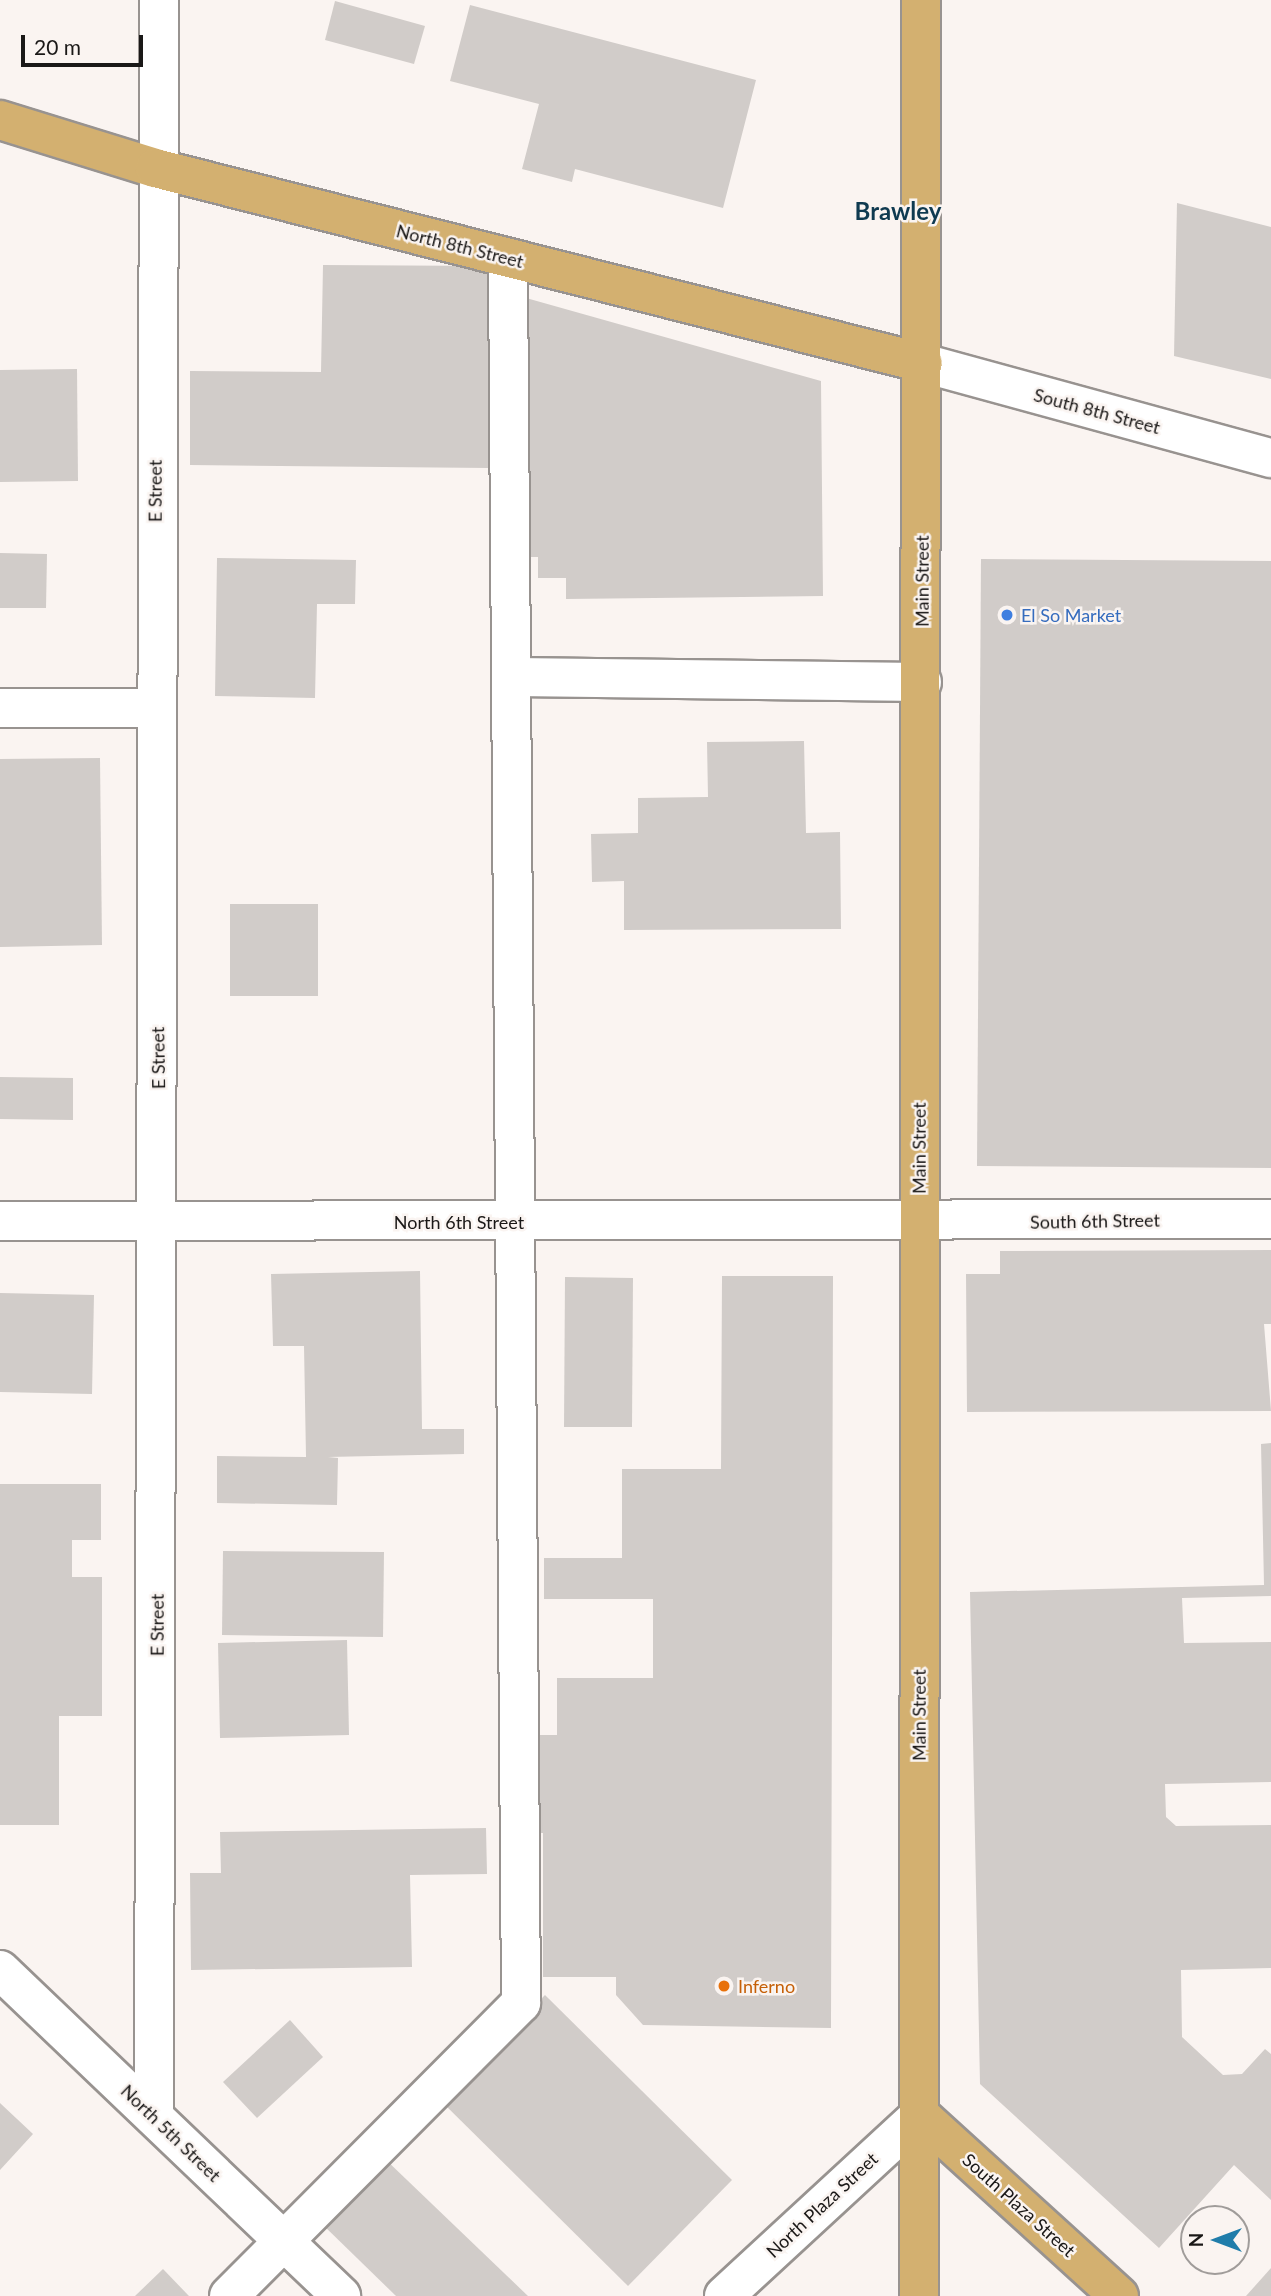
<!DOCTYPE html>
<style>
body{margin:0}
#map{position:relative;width:1271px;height:2296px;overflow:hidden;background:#faf4f1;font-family:Lato,sans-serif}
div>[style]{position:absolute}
.building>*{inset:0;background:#d1ccc9}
.roads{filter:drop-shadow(2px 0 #989390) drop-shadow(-2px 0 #989390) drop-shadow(0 2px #989390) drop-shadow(0 -2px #989390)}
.minor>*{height:38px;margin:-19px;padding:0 19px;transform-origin:19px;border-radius:19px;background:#fff}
.major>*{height:38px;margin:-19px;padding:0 19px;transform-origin:19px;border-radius:19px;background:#d3b070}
.dots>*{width:19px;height:19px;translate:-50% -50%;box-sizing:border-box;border:4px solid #faf4f1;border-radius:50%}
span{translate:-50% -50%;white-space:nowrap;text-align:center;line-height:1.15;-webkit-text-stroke:5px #faf4f1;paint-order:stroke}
.street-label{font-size:18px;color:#1a1817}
.shop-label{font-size:18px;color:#366cbe}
.left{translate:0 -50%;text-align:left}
.food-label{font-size:18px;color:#c56008}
.district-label{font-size:24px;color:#0f3a50;font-weight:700}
.north{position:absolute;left:1180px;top:2205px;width:70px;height:70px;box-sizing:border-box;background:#faf4f1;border:2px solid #a09c9a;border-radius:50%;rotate:270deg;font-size:19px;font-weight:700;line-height:28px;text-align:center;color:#1a1817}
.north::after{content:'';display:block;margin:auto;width:24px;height:32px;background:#207daa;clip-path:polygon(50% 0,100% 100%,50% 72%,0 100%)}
.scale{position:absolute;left:21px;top:35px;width:122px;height:32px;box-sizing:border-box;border:4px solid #1a1817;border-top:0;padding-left:9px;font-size:21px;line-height:24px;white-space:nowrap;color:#1a1817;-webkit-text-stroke:5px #faf4f1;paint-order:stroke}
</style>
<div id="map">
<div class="building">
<div style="clip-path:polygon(335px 1px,425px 26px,414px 64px,325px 40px)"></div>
<div style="clip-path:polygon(470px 5px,756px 80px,723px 208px,575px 169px,572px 182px,522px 169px,539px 104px,450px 81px)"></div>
<div style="clip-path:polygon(1177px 203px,1271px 227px,1271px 379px,1174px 356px)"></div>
<div style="clip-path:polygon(323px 265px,489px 266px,488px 468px,190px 465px,190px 371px,321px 372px)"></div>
<div style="clip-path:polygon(519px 296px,821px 381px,823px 596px,566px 599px,566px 578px,538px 578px,538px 557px,518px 557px)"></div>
<div style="clip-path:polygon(77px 369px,78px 481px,0 482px,0 370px)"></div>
<div style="clip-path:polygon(0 553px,47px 554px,46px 608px,0 608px)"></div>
<div style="clip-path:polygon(217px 558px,356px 560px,355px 604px,317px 604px,315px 698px,215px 696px)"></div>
<div style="clip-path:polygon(981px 559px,1271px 561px,1271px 1168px,977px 1166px)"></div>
<div style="clip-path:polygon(804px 741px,806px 833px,840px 832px,841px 929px,624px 930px,624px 881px,592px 882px,591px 834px,638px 833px,638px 798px,708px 797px,707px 742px)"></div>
<div style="clip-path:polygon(100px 758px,102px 945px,0 947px,0 759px)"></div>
<div style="clip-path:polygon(230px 904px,318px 904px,318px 996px,230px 996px)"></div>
<div style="clip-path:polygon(0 1077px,73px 1078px,73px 1120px,0 1119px)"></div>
<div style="clip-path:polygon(1271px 1250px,1271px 1324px,1264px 1324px,1271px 1411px,967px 1412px,966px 1274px,1000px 1274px,1000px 1251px)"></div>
<div style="clip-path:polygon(420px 1271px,422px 1429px,464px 1429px,464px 1454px,328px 1457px,338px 1458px,337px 1505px,217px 1503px,217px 1456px,306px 1457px,304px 1346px,273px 1346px,271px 1274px)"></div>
<div style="clip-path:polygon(722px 1276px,833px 1276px,831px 2028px,643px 2025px,616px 1995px,616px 1977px,543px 1977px,543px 1833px,528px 1833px,528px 1735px,557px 1735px,557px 1678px,653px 1678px,653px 1599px,544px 1599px,544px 1558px,622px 1558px,622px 1469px,721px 1469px)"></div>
<div style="clip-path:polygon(565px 1277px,633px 1278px,632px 1427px,564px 1427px)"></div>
<div style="clip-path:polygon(0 1293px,94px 1295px,92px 1394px,0 1392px)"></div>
<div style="clip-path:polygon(1271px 1443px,1271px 1596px,1182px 1598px,1184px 1643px,1271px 1642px,1271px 1782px,1165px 1784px,1166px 1817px,1176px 1826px,1271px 1825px,1271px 1968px,1181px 1970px,1182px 2037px,1223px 2075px,1242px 2074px,1265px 2049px,1271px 2054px,1271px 2200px,1234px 2165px,1159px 2248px,980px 2084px,970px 1592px,1264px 1585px,1261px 1444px)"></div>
<div style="clip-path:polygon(0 1484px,101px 1484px,101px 1540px,72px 1540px,72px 1577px,102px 1577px,102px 1716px,59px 1716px,59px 1825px,0 1825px)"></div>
<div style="clip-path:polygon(223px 1551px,384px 1552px,383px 1637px,222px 1635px)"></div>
<div style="clip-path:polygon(347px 1640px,349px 1735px,220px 1738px,218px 1643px)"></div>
<div style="clip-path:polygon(486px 1828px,487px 1874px,410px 1875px,412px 1967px,191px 1970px,190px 1873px,221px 1873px,220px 1832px)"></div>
<div style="clip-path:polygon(545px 1995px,732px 2180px,628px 2286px,441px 2101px)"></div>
<div style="clip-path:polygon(290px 2020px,323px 2057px,257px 2118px,223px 2082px)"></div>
<div style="clip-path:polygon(0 2103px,33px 2134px,0 2170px)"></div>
<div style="clip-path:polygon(383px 2157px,528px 2296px,396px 2296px,321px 2223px)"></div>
<div style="clip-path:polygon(1271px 2268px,1271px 2296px,1246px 2296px)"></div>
<div style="clip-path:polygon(163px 2269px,189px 2296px,135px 2296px)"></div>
</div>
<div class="roads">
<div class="minor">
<div style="left:923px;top:363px;width:361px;rotate:15.3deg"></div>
<div style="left:514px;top:677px;width:408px;rotate:0.7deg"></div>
<div style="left:0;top:708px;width:155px"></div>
<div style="left:0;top:1221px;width:1271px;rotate:-0.09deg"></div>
<div style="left:0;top:1970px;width:472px;rotate:43.7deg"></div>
<div style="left:154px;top:2116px;width:2116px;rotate:-89.86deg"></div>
<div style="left:229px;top:2296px;width:414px;rotate:-45.1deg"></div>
<div style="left:521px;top:2003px;width:1744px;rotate:-90.43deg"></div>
<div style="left:724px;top:2296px;width:267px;rotate:-42.7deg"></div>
</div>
<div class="major">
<div style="left:0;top:120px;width:162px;rotate:17.2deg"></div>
<div style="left:155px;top:168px;width:792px;rotate:14.25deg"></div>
<div style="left:920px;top:2115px;width:269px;rotate:42.3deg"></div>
<div style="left:919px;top:2296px;width:2296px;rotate:-89.95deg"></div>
</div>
</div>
<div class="dots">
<div style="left:1007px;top:615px;background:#3f7fe0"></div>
<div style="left:724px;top:1986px;background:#e8710a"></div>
</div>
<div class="street-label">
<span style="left:460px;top:246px;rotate:14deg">North 8th Street</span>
<span style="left:1097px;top:411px;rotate:15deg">South 8th Street</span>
<span style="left:155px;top:491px;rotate:-90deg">E Street</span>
<span style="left:922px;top:581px;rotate:-90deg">Main Street</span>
<span style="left:158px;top:1058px;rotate:-91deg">E Street</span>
<span style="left:919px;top:1148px;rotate:-90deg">Main Street</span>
<span style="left:1095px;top:1221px;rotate:-1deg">South 6th Street</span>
<span style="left:459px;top:1222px">North 6th Street</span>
<span style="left:157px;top:1625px;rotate:-90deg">E Street</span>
<span style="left:919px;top:1715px;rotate:-90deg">Main Street</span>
<span style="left:171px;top:2133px;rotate:44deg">North 5th Street</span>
<span style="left:822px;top:2205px;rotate:-43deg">North Plaza Street</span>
<span style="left:1019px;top:2205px;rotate:42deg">South Plaza Street</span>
</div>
<div class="shop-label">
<span class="left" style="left:1021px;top:615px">El So Market</span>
</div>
<div class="food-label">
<span class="left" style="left:738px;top:1986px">Inferno</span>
</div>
<div class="district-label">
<span style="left:898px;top:211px">Brawley</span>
</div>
<div class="north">N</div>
<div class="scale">20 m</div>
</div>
